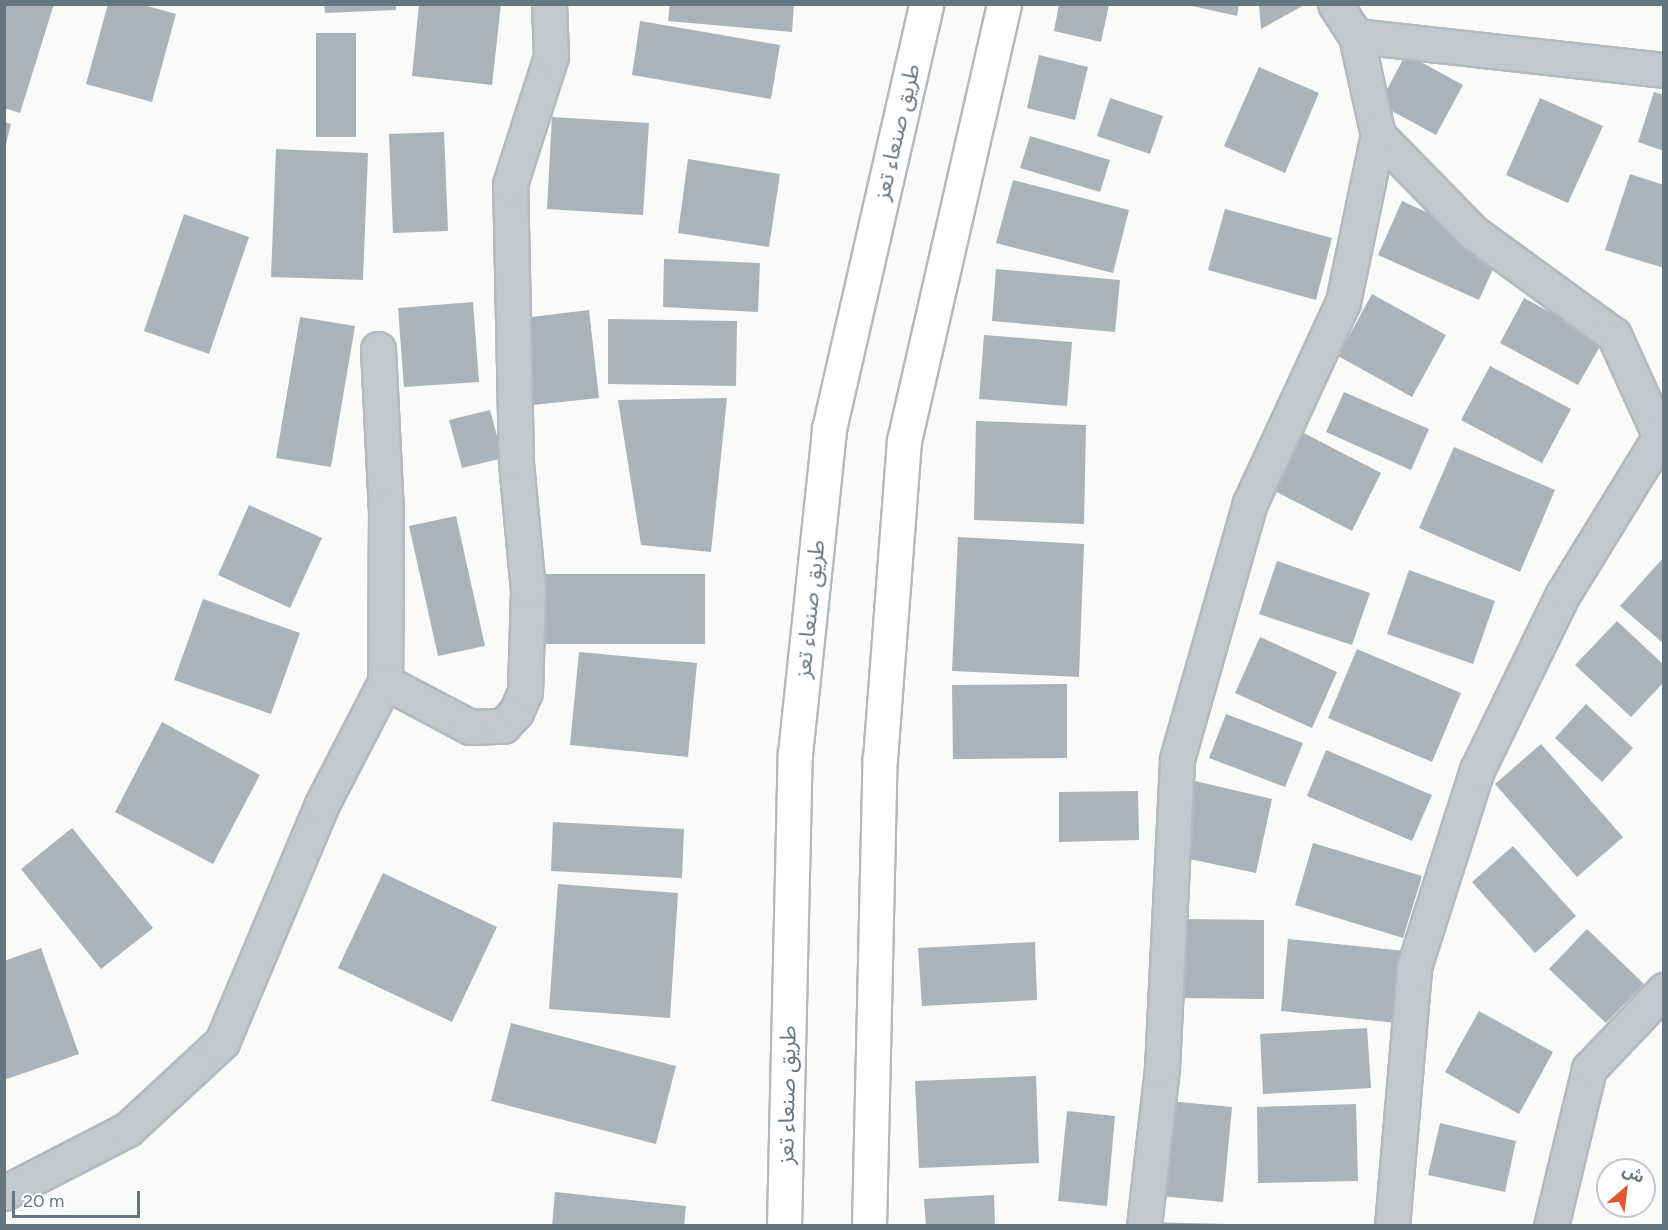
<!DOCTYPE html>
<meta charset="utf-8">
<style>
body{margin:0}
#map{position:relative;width:1668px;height:1230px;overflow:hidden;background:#fafaf8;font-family:Figtree,"Noto Sans Arabic",sans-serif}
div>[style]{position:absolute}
.building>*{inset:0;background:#aab3b9}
.roads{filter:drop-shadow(2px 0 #b4b9bd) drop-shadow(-2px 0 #b4b9bd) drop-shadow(0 2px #b4b9bd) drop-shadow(0 -2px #b4b9bd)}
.minor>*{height:33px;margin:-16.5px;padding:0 16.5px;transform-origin:16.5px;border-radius:16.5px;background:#c3c8cc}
.highway>*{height:33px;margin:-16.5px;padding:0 16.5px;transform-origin:16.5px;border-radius:16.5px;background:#fff}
span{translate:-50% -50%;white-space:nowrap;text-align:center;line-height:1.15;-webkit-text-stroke:6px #fff;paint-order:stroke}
.street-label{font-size:22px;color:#657683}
.frame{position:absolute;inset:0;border:6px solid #657683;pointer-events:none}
.north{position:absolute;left:1596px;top:1158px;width:60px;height:60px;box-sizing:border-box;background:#fff;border:2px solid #c1c8cd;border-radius:50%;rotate:28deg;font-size:16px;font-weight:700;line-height:24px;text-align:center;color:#657683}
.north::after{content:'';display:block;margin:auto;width:21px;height:27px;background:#e4572e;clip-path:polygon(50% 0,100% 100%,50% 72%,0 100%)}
.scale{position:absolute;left:12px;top:1191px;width:128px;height:27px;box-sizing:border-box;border:3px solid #657683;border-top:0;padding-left:8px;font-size:18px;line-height:21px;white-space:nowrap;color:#657683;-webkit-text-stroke:4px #fff;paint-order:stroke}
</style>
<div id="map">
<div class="building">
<div style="clip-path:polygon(4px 4px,54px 4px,20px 113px,4px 108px)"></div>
<div style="clip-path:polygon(108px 4px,140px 4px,176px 14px,152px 102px,86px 84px)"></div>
<div style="clip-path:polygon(324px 4px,396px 4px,396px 10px,325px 13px)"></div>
<div style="clip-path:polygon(419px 4px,501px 4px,492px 85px,412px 76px)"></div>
<div style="clip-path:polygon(670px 4px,794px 4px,792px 32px,668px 21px)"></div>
<div style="clip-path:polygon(1059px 4px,1109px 5px,1101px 42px,1054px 31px)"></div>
<div style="clip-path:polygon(1183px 4px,1239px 4px,1237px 16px)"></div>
<div style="clip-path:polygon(1259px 4px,1306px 4px,1261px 29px)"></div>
<div style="clip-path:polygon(640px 21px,780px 45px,771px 99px,632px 75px)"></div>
<div style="clip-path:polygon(316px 33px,356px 33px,356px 137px,316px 137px)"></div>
<div style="clip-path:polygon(1406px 54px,1463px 85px,1436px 135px,1379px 104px)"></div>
<div style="clip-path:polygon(1039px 55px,1088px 67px,1075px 120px,1027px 108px)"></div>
<div style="clip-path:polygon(1259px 67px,1319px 93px,1285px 173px,1224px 146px)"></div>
<div style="clip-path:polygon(1654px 92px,1664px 95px,1664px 151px,1638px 142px)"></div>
<div style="clip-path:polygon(1110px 98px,1163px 116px,1150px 154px,1097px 136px)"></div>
<div style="clip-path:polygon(1540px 98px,1603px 126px,1568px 203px,1506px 175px)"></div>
<div style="clip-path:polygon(552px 117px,649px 123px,643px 215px,547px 209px)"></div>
<div style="clip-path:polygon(4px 122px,11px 124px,5px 148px,4px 148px)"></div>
<div style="clip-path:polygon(444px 132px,448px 231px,393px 233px,389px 134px)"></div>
<div style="clip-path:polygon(1030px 136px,1110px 160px,1100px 192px,1020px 168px)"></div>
<div style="clip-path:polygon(276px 149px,368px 153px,363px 280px,271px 277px)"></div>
<div style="clip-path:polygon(688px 159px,780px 174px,769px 247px,678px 233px)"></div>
<div style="clip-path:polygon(1630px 174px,1664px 185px,1664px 268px,1605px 250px)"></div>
<div style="clip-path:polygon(1013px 180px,1129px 210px,1113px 273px,996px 243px)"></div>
<div style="clip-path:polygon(1402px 201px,1503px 247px,1479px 300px,1378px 255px)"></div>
<div style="clip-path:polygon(1225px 209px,1332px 238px,1316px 300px,1208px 270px)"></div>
<div style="clip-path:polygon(184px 214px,249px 237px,209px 354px,144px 331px)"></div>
<div style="clip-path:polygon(664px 259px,760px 263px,758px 312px,663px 307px)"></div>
<div style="clip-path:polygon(996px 269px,1120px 280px,1115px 332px,992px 321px)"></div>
<div style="clip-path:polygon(1372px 294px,1446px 335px,1412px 397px,1338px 356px)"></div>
<div style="clip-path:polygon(1524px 298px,1603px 341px,1578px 385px,1500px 343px)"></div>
<div style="clip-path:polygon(473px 302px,479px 382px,404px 387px,398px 308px)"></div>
<div style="clip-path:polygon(589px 310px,599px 398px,533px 405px,523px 318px)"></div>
<div style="clip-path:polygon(300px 317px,355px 326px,331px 467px,276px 458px)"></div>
<div style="clip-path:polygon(608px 319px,737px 321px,736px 386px,608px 384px)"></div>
<div style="clip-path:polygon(984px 335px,1072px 342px,1067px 406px,979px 399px)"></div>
<div style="clip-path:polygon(1490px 366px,1571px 409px,1542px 463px,1461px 420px)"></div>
<div style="clip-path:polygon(1344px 392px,1429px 429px,1411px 470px,1326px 432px)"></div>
<div style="clip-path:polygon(727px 398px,711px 552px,641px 545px,618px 400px)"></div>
<div style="clip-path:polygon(490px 410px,503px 458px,462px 468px,449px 420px)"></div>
<div style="clip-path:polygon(976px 421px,1086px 425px,1084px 524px,974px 520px)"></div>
<div style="clip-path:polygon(1300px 431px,1381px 473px,1352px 531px,1271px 489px)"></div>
<div style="clip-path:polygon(1454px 447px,1555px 490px,1520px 572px,1419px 528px)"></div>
<div style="clip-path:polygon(249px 505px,322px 538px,290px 608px,218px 575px)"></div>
<div style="clip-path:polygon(456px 516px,485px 646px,438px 656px,409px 526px)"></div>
<div style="clip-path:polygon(958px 537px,1084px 544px,1079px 677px,952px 671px)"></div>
<div style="clip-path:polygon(1664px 557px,1664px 644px,1620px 606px)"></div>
<div style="clip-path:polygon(1277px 561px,1370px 593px,1352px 645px,1259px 614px)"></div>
<div style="clip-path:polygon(1409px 570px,1495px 601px,1473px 664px,1387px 634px)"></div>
<div style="clip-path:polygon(544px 574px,705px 574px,705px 644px,544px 644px)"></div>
<div style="clip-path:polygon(203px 599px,300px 633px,271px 714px,174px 680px)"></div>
<div style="clip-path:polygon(1617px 621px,1664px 665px,1664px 682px,1631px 717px,1575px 665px)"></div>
<div style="clip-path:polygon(1260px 637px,1337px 672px,1312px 728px,1235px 693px)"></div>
<div style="clip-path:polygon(1357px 649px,1461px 693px,1432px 762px,1328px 718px)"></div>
<div style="clip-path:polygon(579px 652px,697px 663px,688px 757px,570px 745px)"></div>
<div style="clip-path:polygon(1067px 684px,1067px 758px,953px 759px,952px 685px)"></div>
<div style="clip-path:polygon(1586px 704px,1633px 748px,1602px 782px,1555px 738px)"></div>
<div style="clip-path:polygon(1226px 714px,1303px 743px,1285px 787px,1209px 758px)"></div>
<div style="clip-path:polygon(162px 722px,260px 775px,213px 864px,115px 812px)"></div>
<div style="clip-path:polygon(1541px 744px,1623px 837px,1577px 877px,1495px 784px)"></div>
<div style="clip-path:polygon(1326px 750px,1432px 795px,1412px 841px,1307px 796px)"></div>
<div style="clip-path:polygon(1191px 780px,1272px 799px,1256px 873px,1175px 856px)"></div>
<div style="clip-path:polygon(1138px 791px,1139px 840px,1059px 842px,1059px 792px)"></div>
<div style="clip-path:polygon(553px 822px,684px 829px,682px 878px,551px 871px)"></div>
<div style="clip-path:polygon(72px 828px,153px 928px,101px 969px,21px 869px)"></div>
<div style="clip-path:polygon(1313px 843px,1422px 876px,1403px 938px,1295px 905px)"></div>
<div style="clip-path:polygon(1513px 846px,1576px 916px,1535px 953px,1472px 882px)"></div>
<div style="clip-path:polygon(383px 873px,497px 927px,452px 1022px,338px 968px)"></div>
<div style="clip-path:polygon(558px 884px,678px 893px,670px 1018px,549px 1009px)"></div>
<div style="clip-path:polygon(1184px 919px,1264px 920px,1264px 999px,1183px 998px)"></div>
<div style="clip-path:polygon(1587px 929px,1644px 984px,1606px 1023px,1549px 969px)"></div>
<div style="clip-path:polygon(1288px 939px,1405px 951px,1397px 1023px,1281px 1011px)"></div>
<div style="clip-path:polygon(1035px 942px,1037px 1000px,922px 1006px,918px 948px)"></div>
<div style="clip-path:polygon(41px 948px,79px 1054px,4px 1080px,4px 961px)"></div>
<div style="clip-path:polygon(1479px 1011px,1553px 1052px,1519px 1114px,1445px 1072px)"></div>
<div style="clip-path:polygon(511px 1023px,676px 1066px,656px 1144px,491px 1101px)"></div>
<div style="clip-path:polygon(1367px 1028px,1371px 1088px,1263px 1094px,1260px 1034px)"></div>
<div style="clip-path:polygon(1036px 1076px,1039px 1163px,919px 1168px,915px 1081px)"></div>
<div style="clip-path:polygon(1148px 1099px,1232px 1107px,1223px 1202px,1139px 1194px)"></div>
<div style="clip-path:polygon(1356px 1104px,1358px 1181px,1258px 1183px,1257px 1107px)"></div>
<div style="clip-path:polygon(1067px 1111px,1115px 1116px,1107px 1206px,1058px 1201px)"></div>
<div style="clip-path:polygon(1440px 1123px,1516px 1141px,1505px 1192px,1428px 1175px)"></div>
<div style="clip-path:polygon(555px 1192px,686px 1206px,684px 1226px,552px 1226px)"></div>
<div style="clip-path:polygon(994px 1195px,995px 1226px,926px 1226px,924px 1199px)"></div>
<div style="clip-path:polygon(1144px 1222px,1228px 1224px,1228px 1226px,1144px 1226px)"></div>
</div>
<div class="roads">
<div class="minor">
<div style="left:1335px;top:4px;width:38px;rotate:57deg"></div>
<div style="left:1356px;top:36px;width:101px;rotate:77.5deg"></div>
<div style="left:1378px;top:135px;width:137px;rotate:45.6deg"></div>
<div style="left:1474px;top:233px;width:173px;rotate:36.1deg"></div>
<div style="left:1614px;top:335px;width:121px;rotate:65.6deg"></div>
<div style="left:1356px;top:36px;width:310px;rotate:6.3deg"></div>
<div style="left:378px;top:349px;width:161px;rotate:87.2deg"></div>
<div style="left:386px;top:510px;width:172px;rotate:90.3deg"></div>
<div style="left:4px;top:1193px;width:140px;rotate:-27.3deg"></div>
<div style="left:128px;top:1129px;width:128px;rotate:-42.8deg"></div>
<div style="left:222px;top:1042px;width:256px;rotate:-67.2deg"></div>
<div style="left:321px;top:806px;width:140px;rotate:-62.7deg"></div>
<div style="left:385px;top:682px;width:96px;rotate:27.9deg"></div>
<div style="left:470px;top:727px;width:33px;rotate:-2deg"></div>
<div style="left:503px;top:726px;width:19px;rotate:-47deg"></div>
<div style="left:516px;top:712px;width:22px;rotate:-66deg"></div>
<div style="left:525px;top:692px;width:102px;rotate:-88.3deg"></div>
<div style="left:528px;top:590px;width:128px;rotate:-95.4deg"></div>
<div style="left:516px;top:463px;width:279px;rotate:-91.2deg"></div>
<div style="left:510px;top:184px;width:134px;rotate:-72.2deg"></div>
<div style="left:551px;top:56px;width:52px;rotate:-92.2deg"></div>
<div style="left:1144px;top:1226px;width:159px;rotate:-83.5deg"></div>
<div style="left:1162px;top:1068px;width:309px;rotate:-87.2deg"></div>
<div style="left:1177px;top:759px;width:266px;rotate:-74.1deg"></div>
<div style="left:1250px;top:503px;width:221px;rotate:-65.2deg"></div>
<div style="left:1343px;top:302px;width:171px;rotate:-78.2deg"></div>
<div style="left:1392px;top:1226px;width:260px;rotate:-85.1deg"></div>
<div style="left:1414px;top:967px;width:207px;rotate:-72.3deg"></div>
<div style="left:1477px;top:770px;width:196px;rotate:-64deg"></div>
<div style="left:1563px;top:594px;width:189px;rotate:-58.4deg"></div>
<div style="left:1551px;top:1226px;width:162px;rotate:-76.4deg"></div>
<div style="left:1589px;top:1069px;width:109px;rotate:-46.5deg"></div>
</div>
<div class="highway">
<div style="left:784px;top:1226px;width:472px;rotate:-88.7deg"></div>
<div style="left:795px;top:754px;width:327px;rotate:-84deg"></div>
<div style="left:829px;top:429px;width:436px;rotate:-77.1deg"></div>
<div style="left:869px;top:1226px;width:467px;rotate:-88.7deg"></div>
<div style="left:880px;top:759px;width:319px;rotate:-85.7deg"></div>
<div style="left:904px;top:441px;width:448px;rotate:-77.1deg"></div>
</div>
</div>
<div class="street-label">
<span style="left:897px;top:132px;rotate:-77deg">طريق صنعاء تعز</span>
<span style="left:810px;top:609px;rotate:-84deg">طريق صنعاء تعز</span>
<span style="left:787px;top:1095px;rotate:-89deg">طريق صنعاء تعز</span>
</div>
<div class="frame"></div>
<div class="north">ش</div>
<div class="scale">20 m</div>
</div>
